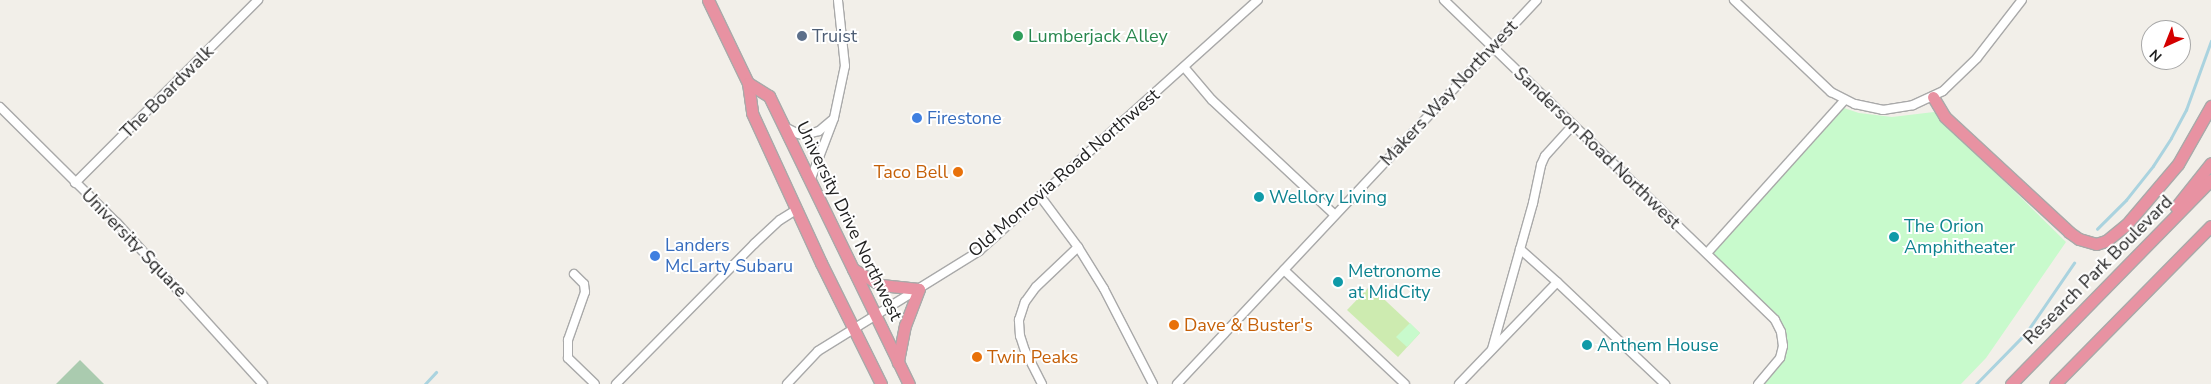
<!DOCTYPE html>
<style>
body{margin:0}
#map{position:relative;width:2211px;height:384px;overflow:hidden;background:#f2efe9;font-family:"Nunito Sans",sans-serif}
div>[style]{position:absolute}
.grass>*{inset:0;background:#cdebb0}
.cemetery>*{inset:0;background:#aacbaf}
.park>*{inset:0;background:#c8facc}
.stream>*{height:2.5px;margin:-1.25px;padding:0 1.25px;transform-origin:1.25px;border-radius:1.25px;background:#aad3df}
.roads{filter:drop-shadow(1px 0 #a9a9a9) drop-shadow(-1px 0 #a9a9a9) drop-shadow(0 1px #a9a9a9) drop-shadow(0 -1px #a9a9a9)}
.minor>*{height:8px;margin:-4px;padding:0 4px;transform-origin:4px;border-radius:4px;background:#fff}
.highway>*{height:11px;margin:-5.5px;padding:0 5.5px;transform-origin:5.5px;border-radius:5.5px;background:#e892a2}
.dots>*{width:14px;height:14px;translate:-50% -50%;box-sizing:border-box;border:2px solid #fff;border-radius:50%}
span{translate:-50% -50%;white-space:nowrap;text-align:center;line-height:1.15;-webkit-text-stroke:4px #fff;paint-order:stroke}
.service-label{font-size:18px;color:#4e5e75}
.left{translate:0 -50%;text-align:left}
.leisure-label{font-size:18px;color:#27864d}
.street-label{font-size:18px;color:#222}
.shop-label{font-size:18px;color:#366cbe}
.food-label{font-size:18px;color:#c56008}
.right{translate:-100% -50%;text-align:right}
.culture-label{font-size:18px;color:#0d838f}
.north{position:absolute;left:2141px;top:20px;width:50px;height:50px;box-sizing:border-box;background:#fff;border:1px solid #a7a7a7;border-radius:50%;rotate:224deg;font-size:14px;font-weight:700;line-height:20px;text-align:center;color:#222}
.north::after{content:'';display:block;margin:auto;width:18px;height:22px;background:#d40000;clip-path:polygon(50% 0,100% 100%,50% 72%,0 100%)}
</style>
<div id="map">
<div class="grass">
<div style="clip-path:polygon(1370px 286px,1420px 333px,1398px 357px,1347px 310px)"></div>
</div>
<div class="cemetery">
<div style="clip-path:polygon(80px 360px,104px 384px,56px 384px)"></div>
</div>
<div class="park">
<div style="clip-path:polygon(1844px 108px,1859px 113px,1892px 117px,1934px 112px,2066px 242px,1986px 358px,1961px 384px,1758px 384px,1780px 358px,1781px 332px,1707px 253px)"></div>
<div style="clip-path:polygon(1410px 323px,1420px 333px,1407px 347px,1396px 337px)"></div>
</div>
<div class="stream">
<div style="left:2097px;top:229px;width:41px;rotate:-45deg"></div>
<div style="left:2126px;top:200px;width:43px;rotate:-51.5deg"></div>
<div style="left:2153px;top:166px;width:33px;rotate:-57deg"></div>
<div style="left:2171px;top:138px;width:32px;rotate:-62deg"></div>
<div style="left:2186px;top:110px;width:73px;rotate:-70.1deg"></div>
<div style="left:425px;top:384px;width:16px;rotate:-47deg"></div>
<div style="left:1976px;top:384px;width:71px;rotate:-45.6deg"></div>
<div style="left:2026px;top:333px;width:85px;rotate:-55.6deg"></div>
</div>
<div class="roads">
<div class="minor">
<div style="left:1444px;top:0;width:460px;rotate:44deg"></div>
<div style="left:1775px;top:320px;width:13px;rotate:63deg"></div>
<div style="left:1781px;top:332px;width:14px;rotate:82deg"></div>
<div style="left:1783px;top:346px;width:12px;rotate:104deg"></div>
<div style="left:1780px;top:358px;width:34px;rotate:130deg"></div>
<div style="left:1734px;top:0;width:134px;rotate:43.5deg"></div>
<div style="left:1831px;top:92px;width:27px;rotate:27deg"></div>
<div style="left:1855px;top:104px;width:29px;rotate:12deg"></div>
<div style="left:1883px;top:110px;width:30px;rotate:-9deg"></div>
<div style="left:1913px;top:105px;width:33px;rotate:-25deg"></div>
<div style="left:1943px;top:91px;width:47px;rotate:-44.1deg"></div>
<div style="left:1977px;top:58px;width:73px;rotate:-52.2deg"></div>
<div style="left:1184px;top:67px;width:43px;rotate:49.7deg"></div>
<div style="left:1212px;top:100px;width:168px;rotate:43.1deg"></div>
<div style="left:0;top:107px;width:165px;rotate:44.8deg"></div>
<div style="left:117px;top:223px;width:217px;rotate:47.8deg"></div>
<div style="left:785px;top:127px;width:16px;rotate:27deg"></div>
<div style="left:799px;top:134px;width:9px"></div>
<div style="left:808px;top:134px;width:11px;rotate:-15deg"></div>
<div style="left:819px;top:131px;width:17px;rotate:-40deg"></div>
<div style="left:810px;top:181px;width:67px;rotate:-69.1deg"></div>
<div style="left:834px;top:118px;width:53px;rotate:-78.1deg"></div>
<div style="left:845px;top:66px;width:66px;rotate:-96.1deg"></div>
<div style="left:75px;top:183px;width:259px;rotate:-45deg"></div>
<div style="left:1040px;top:196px;width:64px;rotate:53.3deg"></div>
<div style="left:1078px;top:247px;width:49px;rotate:58.2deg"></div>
<div style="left:1104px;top:289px;width:107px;rotate:62.7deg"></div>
<div style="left:1520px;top:249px;width:50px;rotate:41.7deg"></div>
<div style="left:1557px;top:282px;width:149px;rotate:43.4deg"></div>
<div style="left:1707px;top:253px;width:206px;rotate:-48deg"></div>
<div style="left:1284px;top:270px;width:166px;rotate:43.3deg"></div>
<div style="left:574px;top:274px;width:14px;rotate:45deg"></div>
<div style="left:584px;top:284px;width:8px;rotate:83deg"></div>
<div style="left:585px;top:292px;width:51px;rotate:109.5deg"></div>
<div style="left:568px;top:340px;width:18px;rotate:90deg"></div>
<div style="left:568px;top:358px;width:37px;rotate:44deg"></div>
<div style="left:1492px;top:349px;width:152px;rotate:-74.3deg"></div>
<div style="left:1533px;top:203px;width:39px;rotate:-78deg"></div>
<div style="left:1541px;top:165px;width:10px;rotate:-66deg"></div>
<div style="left:1545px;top:156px;width:42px;rotate:-47.9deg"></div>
<div style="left:616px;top:384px;width:197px;rotate:-45.4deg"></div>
<div style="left:754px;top:244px;width:35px;rotate:-43deg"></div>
<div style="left:780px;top:220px;width:19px;rotate:-32deg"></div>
<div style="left:787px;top:384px;width:45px;rotate:-46.8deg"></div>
<div style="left:818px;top:351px;width:190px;rotate:-31.8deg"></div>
<div style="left:979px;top:251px;width:375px;rotate:-42deg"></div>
<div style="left:1042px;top:384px;width:37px;rotate:-117deg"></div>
<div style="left:1025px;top:351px;width:16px;rotate:-108deg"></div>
<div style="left:1020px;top:336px;width:16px;rotate:-94deg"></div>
<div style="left:1019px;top:320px;width:19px;rotate:-72deg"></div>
<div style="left:1025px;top:302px;width:19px;rotate:-54deg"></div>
<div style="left:1036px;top:287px;width:58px;rotate:-43.6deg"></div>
<div style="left:1177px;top:384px;width:526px;rotate:-46.85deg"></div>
<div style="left:1459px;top:384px;width:141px;rotate:-46.1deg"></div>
</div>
<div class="highway">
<div style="left:708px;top:0;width:92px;rotate:64.3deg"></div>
<div style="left:748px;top:83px;width:30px;rotate:82deg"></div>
<div style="left:752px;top:113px;width:165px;rotate:65.3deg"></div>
<div style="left:821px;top:263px;width:135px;rotate:63.6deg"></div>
<div style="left:748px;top:83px;width:25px;rotate:32deg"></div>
<div style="left:769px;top:96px;width:320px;rotate:64.1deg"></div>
<div style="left:1933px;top:97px;width:23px;rotate:59deg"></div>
<div style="left:1945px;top:117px;width:169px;rotate:42.8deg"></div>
<div style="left:2069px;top:232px;width:12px;rotate:35deg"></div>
<div style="left:2079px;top:239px;width:18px;rotate:16deg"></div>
<div style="left:2096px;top:244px;width:10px;rotate:-17deg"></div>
<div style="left:2106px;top:241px;width:26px;rotate:-39deg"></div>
<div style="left:2126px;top:225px;width:80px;rotate:-49.6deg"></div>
<div style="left:2178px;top:164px;width:67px;rotate:-60.4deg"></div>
<div style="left:2176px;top:207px;width:56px;rotate:-51.5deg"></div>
<div style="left:853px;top:269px;width:32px;rotate:30deg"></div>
<div style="left:881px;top:285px;width:38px;rotate:6deg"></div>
<div style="left:919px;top:289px;width:39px;rotate:111deg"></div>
<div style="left:905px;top:325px;width:38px;rotate:101deg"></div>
<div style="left:2011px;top:384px;width:286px;rotate:-45.6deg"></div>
<div style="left:2055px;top:384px;width:222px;rotate:-45.4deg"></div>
</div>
</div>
<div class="dots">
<div style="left:802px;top:36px;background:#5c6f8a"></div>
<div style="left:1018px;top:36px;background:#2e9e5b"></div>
<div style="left:917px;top:118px;background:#3f7fe0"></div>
<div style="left:958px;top:172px;background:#e8710a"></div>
<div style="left:1259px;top:197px;background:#0f9aa8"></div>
<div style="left:1894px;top:237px;background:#0f9aa8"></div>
<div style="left:655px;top:256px;background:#3f7fe0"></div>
<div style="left:1338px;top:282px;background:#0f9aa8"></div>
<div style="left:1174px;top:325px;background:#e8710a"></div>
<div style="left:1587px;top:345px;background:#0f9aa8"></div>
<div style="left:977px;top:357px;background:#e8710a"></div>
</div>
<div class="service-label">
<span class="left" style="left:812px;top:36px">Truist</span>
</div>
<div class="leisure-label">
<span class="left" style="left:1028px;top:36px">Lumberjack Alley</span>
</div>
<div class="street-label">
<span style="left:167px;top:92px;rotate:-45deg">The Boardwalk</span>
<span style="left:1449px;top:93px;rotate:-47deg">Makers Way Northwest</span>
<span style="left:1597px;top:148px;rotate:44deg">Sanderson Road Northwest</span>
<span style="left:1064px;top:173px;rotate:-41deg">Old Monrovia Road Northwest</span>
<span style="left:849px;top:221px;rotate:64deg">University Drive Northwest</span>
<span style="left:134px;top:243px;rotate:46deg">University Square</span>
<span style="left:2098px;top:270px;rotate:-45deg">Research Park Boulevard</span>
</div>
<div class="shop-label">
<span class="left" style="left:927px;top:118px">Firestone</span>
<span class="left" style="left:665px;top:256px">Landers<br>McLarty Subaru</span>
</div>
<div class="food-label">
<span class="right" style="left:948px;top:172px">Taco Bell</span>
<span class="left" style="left:1184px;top:325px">Dave &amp; Buster's</span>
<span class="left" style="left:987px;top:357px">Twin Peaks</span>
</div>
<div class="culture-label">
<span class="left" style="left:1269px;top:197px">Wellory Living</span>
<span class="left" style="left:1904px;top:237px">The Orion<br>Amphitheater</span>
<span class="left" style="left:1348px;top:282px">Metronome<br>at MidCity</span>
<span class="left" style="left:1597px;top:345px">Anthem House</span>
</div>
<div class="north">N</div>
</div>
